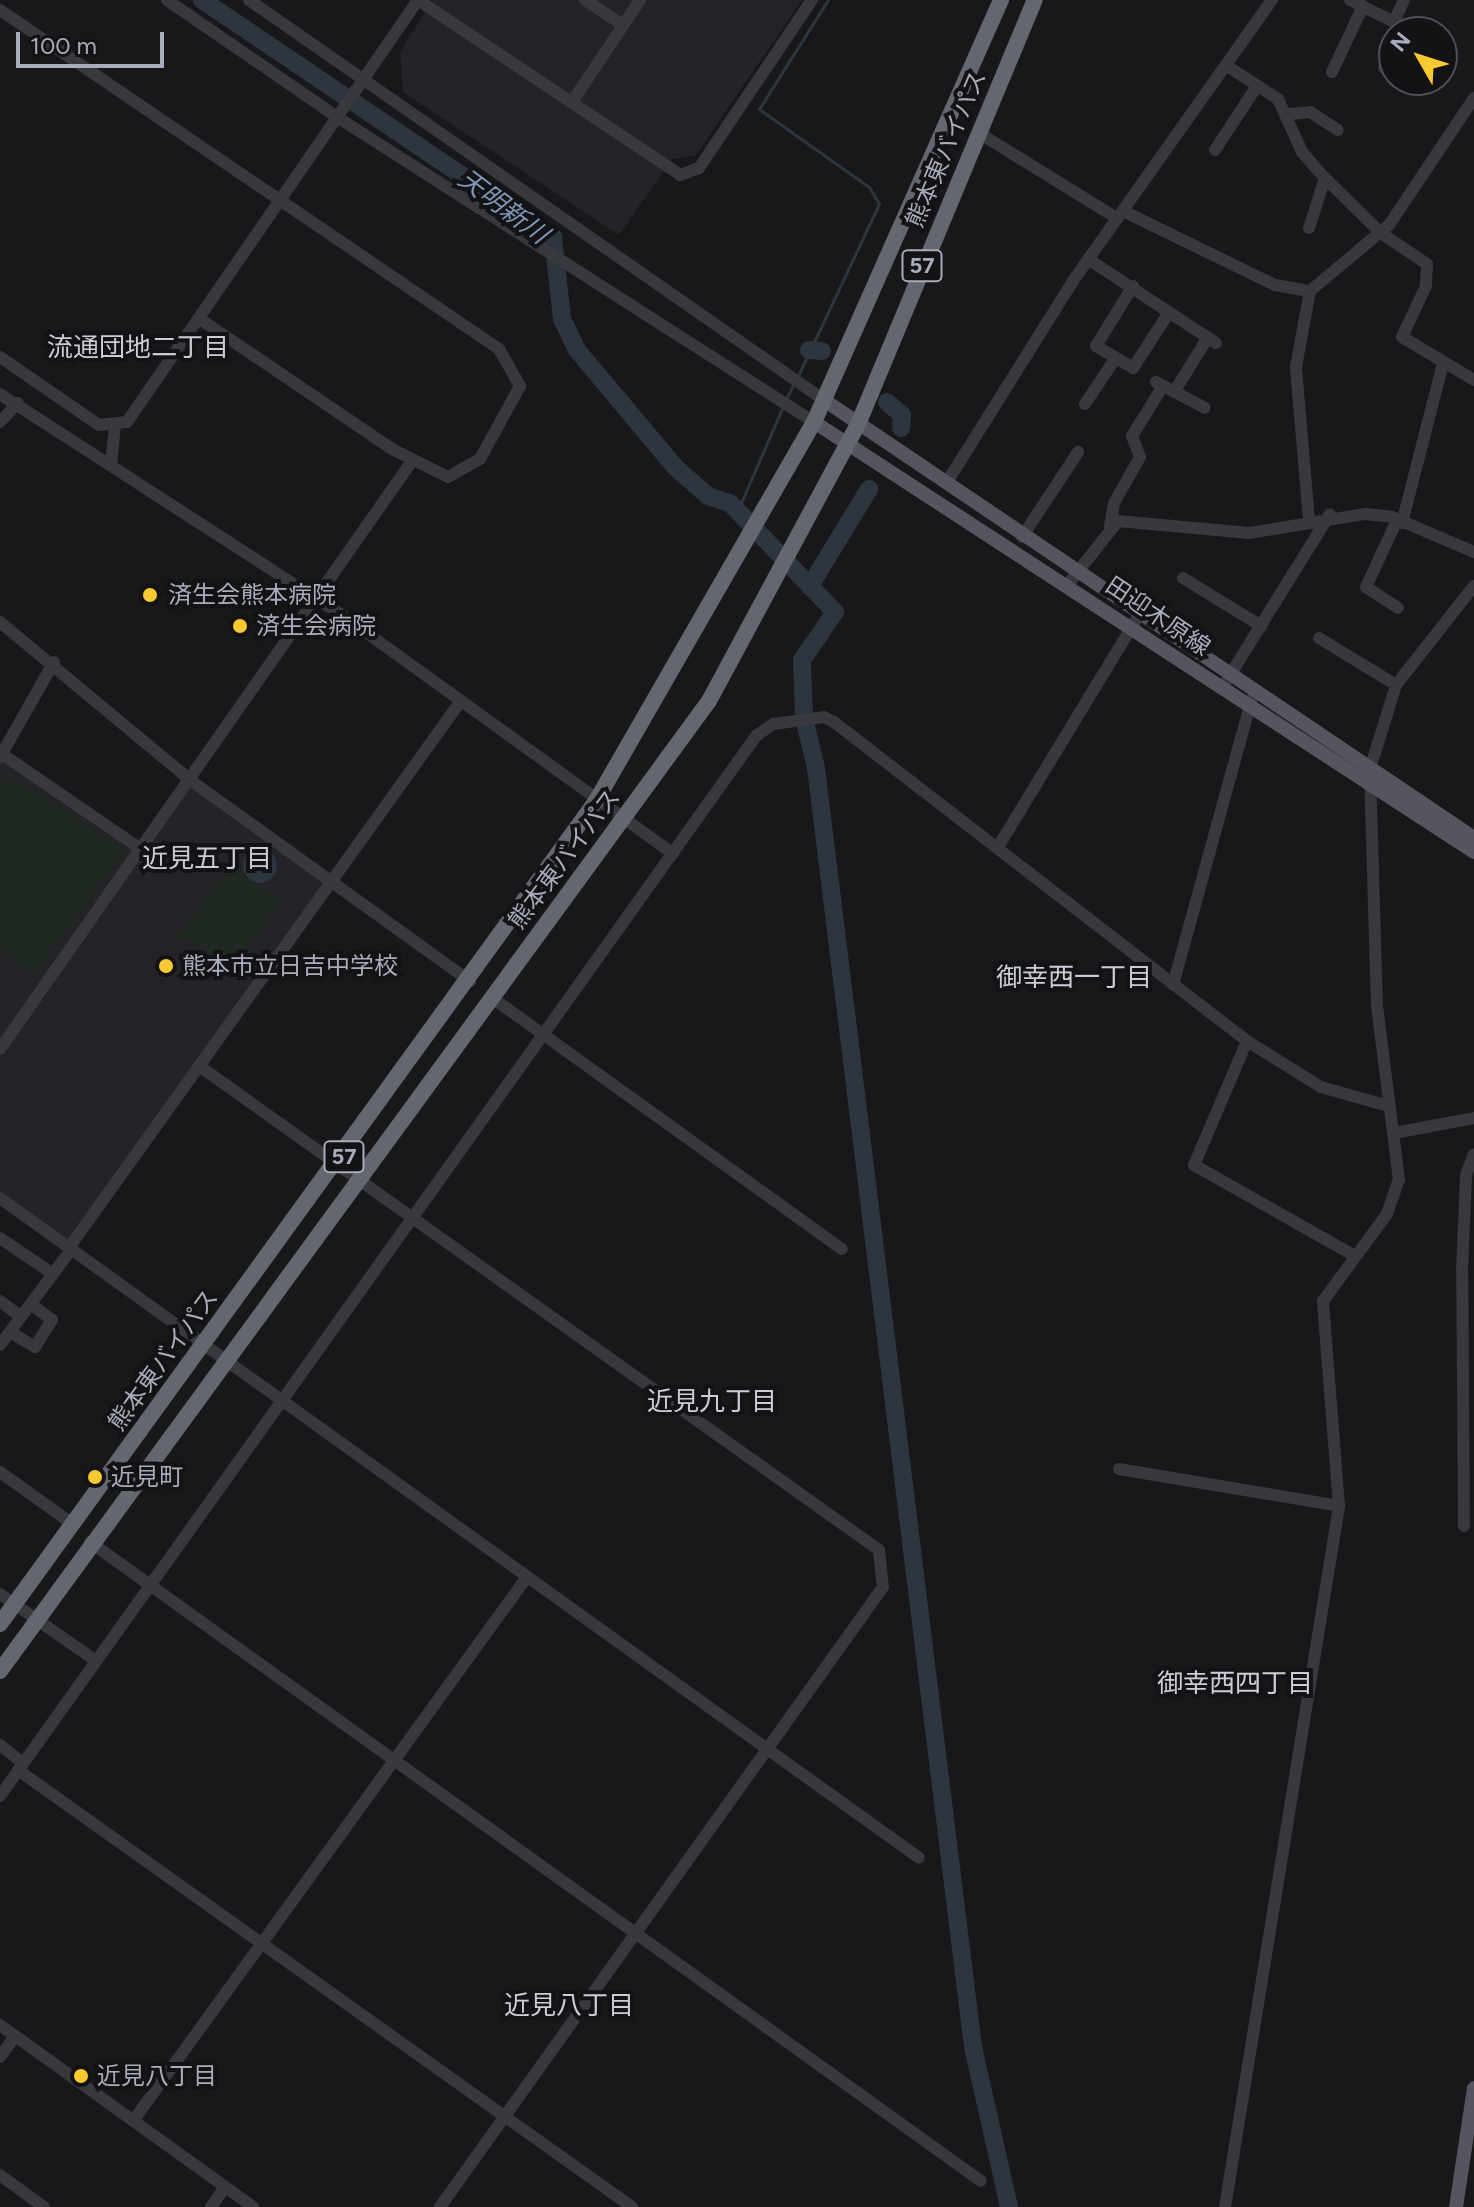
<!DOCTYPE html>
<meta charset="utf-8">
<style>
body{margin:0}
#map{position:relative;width:1474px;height:2207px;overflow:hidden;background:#18171a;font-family:Figtree,"Noto Sans JP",sans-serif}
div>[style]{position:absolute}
.built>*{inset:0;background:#242327}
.green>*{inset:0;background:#1f2821}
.water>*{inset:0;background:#2d353e}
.round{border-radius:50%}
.stream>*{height:3px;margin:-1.5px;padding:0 1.5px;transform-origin:1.5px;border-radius:1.5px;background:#2d353e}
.river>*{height:18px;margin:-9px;padding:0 9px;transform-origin:9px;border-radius:9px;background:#2d353e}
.minor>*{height:12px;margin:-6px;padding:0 6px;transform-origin:6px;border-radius:6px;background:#38393f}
.major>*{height:14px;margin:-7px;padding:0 7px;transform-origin:7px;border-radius:7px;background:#54555e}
.highway>*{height:16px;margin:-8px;padding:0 8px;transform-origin:8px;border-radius:8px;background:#646670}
.dots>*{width:22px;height:22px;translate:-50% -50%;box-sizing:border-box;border:4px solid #131215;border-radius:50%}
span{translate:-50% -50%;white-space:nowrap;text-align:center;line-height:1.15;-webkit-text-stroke:8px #131215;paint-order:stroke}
.shield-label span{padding:2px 6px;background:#131215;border:2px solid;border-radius:6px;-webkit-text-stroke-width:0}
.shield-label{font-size:22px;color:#a9acba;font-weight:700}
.street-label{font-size:24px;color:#a9acba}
.poi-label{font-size:24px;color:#a9acba}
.left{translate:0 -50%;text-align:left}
.water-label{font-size:26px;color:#7f97b6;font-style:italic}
.neighbourhood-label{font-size:26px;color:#caccd6}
.north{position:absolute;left:1378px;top:16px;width:80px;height:80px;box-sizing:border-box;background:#131215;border:2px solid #4f5057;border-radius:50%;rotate:309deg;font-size:22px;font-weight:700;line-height:32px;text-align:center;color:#a9acba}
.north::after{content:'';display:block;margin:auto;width:28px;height:36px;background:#f9ca30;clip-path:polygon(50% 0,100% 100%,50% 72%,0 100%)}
.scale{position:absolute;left:16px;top:32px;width:148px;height:36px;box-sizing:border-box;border:4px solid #a9acba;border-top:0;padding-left:10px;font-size:24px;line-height:28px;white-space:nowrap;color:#a9acba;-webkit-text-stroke:6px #131215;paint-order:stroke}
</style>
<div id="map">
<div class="built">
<div style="clip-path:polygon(433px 0,802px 0,696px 155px,672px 159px,619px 235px,403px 92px,400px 52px)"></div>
<div style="clip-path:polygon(0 757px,141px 849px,190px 780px,334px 882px,68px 1249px,0 1198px)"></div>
</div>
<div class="green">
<div style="clip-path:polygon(10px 775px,126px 851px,35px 974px,0 948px,0 787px)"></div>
<div style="clip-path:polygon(229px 867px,282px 900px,243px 954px,235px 949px,224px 964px,192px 941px,176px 940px)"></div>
</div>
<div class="water">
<div class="round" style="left:243px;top:849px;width:34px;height:34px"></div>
</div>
<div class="stream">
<div style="left:797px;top:378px;width:192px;rotate:-64.8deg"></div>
<div style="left:879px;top:204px;width:20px;rotate:-120deg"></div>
<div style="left:869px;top:187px;width:135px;rotate:-144.7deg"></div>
<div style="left:759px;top:109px;width:129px;rotate:-57.7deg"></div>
<div style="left:786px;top:399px;width:16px;rotate:-63deg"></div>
<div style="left:737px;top:512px;width:116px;rotate:-66.5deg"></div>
</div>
<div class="river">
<div style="left:202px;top:0;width:424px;rotate:34deg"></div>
<div style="left:553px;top:237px;width:82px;rotate:83.7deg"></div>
<div style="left:562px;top:319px;width:34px;rotate:64deg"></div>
<div style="left:577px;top:350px;width:154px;rotate:50deg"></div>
<div style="left:676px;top:468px;width:43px;rotate:41.2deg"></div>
<div style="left:708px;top:496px;width:23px;rotate:18deg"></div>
<div style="left:730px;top:503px;width:115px;rotate:46.1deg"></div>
<div style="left:809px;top:350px;width:13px;rotate:4deg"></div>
<div style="left:887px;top:402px;width:20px;rotate:41deg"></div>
<div style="left:902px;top:415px;width:13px;rotate:94deg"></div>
<div style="left:869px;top:489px;width:114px;rotate:121.3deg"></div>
<div style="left:810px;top:586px;width:36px;rotate:46deg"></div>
<div style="left:835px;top:612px;width:58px;rotate:124.5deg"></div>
<div style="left:802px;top:660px;width:58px;rotate:88deg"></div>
<div style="left:804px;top:718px;width:51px;rotate:76.5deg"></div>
<div style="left:816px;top:768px;width:1289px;rotate:83deg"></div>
<div style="left:973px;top:2047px;width:164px;rotate:77.3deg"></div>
</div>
<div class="minor">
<div style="left:167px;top:0;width:210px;rotate:34.5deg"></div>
<div style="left:340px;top:119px;width:563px;rotate:32.59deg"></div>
<div style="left:249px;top:0;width:700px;rotate:34.82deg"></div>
<div style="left:418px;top:0;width:315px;rotate:33.7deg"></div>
<div style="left:680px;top:175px;width:20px;rotate:-20deg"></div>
<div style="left:699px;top:168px;width:202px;rotate:-56.1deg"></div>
<div style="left:585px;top:0;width:45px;rotate:33.3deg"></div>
<div style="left:1350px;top:0;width:60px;rotate:26.6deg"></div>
<div style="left:1404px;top:27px;width:6px;rotate:121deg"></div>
<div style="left:0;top:10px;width:603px;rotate:34.19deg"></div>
<div style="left:499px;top:349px;width:43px;rotate:60.4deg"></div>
<div style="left:520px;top:386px;width:83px;rotate:118.7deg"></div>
<div style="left:480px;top:459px;width:37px;rotate:151deg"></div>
<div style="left:448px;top:477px;width:63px;rotate:-153.4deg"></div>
<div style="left:392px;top:449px;width:228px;rotate:-145.9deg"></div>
<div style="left:1394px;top:22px;width:24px;rotate:-66deg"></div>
<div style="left:1227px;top:66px;width:61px;rotate:32.9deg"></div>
<div style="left:1278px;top:99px;width:58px;rotate:65.6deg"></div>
<div style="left:1302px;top:152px;width:35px;rotate:49deg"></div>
<div style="left:1325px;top:178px;width:78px;rotate:44.5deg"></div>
<div style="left:1381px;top:233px;width:55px;rotate:34deg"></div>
<div style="left:1427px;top:264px;width:22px;rotate:93deg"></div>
<div style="left:1426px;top:286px;width:56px;rotate:115.2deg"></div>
<div style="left:1402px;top:337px;width:84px;rotate:30.8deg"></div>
<div style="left:1384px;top:68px;width:22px;rotate:-63deg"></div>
<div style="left:1332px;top:72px;width:73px;rotate:-64.8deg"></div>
<div style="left:572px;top:102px;width:123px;rotate:-56.3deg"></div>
<div style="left:1289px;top:114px;width:21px;rotate:-5deg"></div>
<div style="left:1310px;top:112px;width:33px;rotate:33deg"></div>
<div style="left:979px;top:133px;width:163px;rotate:31.7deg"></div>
<div style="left:1215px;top:150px;width:77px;rotate:-56.7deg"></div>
<div style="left:1123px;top:211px;width:169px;rotate:26deg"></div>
<div style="left:1275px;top:285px;width:36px;rotate:10deg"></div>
<div style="left:1310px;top:291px;width:103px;rotate:-39.9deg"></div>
<div style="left:1389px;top:225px;width:153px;rotate:-56.2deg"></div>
<div style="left:1309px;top:228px;width:52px;rotate:-72.3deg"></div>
<div style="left:1088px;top:259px;width:153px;rotate:33.3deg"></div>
<div style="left:1133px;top:286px;width:70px;rotate:121.7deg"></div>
<div style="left:1096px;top:346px;width:43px;rotate:30.7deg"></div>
<div style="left:1133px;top:368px;width:64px;rotate:-57.1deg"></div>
<div style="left:0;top:357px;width:120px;rotate:34.5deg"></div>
<div style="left:99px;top:425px;width:28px;rotate:-6deg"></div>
<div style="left:127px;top:422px;width:513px;rotate:-55.41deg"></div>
<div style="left:1156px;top:382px;width:55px;rotate:28deg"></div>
<div style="left:1174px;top:392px;width:62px;rotate:-58.1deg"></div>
<div style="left:0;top:394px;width:407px;rotate:32.9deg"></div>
<div style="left:342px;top:615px;width:408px;rotate:35.8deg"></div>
<div style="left:1085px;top:404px;width:54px;rotate:-56.3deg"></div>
<div style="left:0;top:422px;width:26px;rotate:-47deg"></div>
<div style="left:111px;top:465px;width:40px;rotate:-84.3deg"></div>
<div style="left:947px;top:482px;width:241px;rotate:-57.9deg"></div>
<div style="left:1075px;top:278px;width:341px;rotate:-54.7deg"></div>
<div style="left:1309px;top:520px;width:154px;rotate:-94.9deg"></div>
<div style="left:1296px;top:367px;width:77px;rotate:-79.6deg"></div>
<div style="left:1397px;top:520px;width:74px;rotate:114.8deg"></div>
<div style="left:1366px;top:587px;width:38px;rotate:33deg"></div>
<div style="left:1402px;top:523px;width:165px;rotate:-75.6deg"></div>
<div style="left:1110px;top:526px;width:23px;rotate:-80deg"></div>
<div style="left:1114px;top:503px;width:53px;rotate:-60.5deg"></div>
<div style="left:1140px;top:457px;width:22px;rotate:-111deg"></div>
<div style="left:1132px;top:436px;width:59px;rotate:-58.2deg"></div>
<div style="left:1022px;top:537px;width:102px;rotate:-56.6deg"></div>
<div style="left:1183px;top:578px;width:92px;rotate:31.6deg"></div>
<div style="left:1069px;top:583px;width:79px;rotate:-51.7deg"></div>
<div style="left:1118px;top:521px;width:132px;rotate:5.2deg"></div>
<div style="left:1249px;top:533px;width:118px;rotate:-9.3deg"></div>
<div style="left:1365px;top:514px;width:27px;rotate:6deg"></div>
<div style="left:1392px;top:517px;width:89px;rotate:23.1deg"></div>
<div style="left:0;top:622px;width:247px;rotate:39.7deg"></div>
<div style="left:190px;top:780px;width:345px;rotate:35.7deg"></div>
<div style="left:1319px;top:638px;width:90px;rotate:31.4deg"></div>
<div style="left:1227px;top:680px;width:195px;rotate:-58.2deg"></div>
<div style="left:2px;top:754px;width:168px;rotate:34.4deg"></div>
<div style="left:0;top:757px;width:109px;rotate:-60.4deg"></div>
<div style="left:998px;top:847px;width:271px;rotate:-58.7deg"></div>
<div style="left:1173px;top:985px;width:297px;rotate:-74.6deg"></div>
<div style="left:491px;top:997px;width:432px;rotate:35.7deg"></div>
<div style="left:1247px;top:1041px;width:135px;rotate:113.1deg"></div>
<div style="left:1194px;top:1165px;width:180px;rotate:29.5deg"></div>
<div style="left:0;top:1049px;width:718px;rotate:-54.98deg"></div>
<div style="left:202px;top:1068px;width:831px;rotate:35.45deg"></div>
<div style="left:879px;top:1550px;width:37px;rotate:84deg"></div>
<div style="left:883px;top:1587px;width:762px;rotate:125.55deg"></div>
<div style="left:1394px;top:1133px;width:81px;rotate:-10.6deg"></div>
<div style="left:0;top:1198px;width:1131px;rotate:35.68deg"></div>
<div style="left:0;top:1238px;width:64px;rotate:34.2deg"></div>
<div style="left:68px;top:1249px;width:673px;rotate:-54.37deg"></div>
<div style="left:0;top:1301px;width:26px;rotate:37deg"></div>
<div style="left:10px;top:1332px;width:29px;rotate:31deg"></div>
<div style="left:35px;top:1347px;width:32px;rotate:-58deg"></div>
<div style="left:52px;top:1320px;width:26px;rotate:-143deg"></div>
<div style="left:0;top:1345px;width:117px;rotate:-53.3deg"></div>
<div style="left:1119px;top:1469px;width:223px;rotate:9.5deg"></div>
<div style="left:0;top:1472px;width:91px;rotate:35.6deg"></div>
<div style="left:1464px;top:1526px;width:255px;rotate:-90.4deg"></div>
<div style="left:1462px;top:1271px;width:96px;rotate:-87.6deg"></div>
<div style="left:1466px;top:1175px;width:22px;rotate:-69deg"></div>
<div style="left:90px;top:1542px;width:1096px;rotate:35.65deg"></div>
<div style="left:0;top:1594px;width:117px;rotate:34.9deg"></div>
<div style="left:0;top:1745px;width:29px;rotate:38deg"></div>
<div style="left:18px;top:1770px;width:754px;rotate:35.44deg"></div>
<div style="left:0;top:1796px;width:1302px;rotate:-54.5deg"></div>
<div style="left:756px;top:736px;width:21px;rotate:-35deg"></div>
<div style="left:773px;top:724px;width:51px;rotate:-7.8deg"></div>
<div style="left:824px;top:717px;width:11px;rotate:27deg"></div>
<div style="left:834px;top:722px;width:522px;rotate:37.68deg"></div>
<div style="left:1247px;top:1041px;width:87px;rotate:31.9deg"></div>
<div style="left:1321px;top:1087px;width:70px;rotate:15.8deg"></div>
<div style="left:0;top:2025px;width:312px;rotate:35.7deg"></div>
<div style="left:0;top:2057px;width:26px;rotate:-54deg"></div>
<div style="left:133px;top:2121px;width:672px;rotate:-54.09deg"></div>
<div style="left:0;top:2175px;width:54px;rotate:36deg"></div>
<div style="left:211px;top:2207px;width:24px;rotate:-55deg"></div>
<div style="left:1225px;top:2207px;width:710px;rotate:-80.76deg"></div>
<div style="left:1339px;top:1506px;width:206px;rotate:-94.5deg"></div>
<div style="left:1323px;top:1301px;width:108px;rotate:-53.7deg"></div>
<div style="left:1387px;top:1214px;width:36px;rotate:-71deg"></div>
<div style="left:1399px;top:1180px;width:174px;rotate:-97.2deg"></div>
<div style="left:1377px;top:1007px;width:238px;rotate:-91.7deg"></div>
<div style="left:1370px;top:769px;width:88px;rotate:-72.8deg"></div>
<div style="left:1396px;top:685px;width:126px;rotate:-51.8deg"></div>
</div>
<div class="major">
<div style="left:824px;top:400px;width:784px;rotate:33.97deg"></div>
<div style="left:814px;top:422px;width:788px;rotate:33.08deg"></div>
<div style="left:1456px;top:2207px;width:120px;rotate:-81.4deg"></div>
</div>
<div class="highway">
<div style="left:0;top:1624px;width:1016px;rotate:-54.09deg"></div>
<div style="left:596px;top:801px;width:437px;rotate:-60.1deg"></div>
<div style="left:814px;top:422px;width:462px;rotate:-66.1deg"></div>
<div style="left:0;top:1671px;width:1201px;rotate:-53.84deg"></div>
<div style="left:709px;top:701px;width:317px;rotate:-61.7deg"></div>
<div style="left:859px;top:422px;width:457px;rotate:-67.4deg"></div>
</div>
<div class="dots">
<div style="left:150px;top:595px;background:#f9ca30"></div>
<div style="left:240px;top:626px;background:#f9ca30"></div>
<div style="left:166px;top:966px;background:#f9ca30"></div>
<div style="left:95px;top:1477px;background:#f9ca30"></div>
<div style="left:81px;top:2076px;background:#f9ca30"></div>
</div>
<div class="shield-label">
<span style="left:922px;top:266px">57</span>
<span style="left:344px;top:1157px">57</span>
</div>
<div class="street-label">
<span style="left:946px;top:149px;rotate:-67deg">熊本東バイパス</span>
<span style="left:1158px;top:616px;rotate:34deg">田迎木原線</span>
<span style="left:564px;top:859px;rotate:-53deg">熊本東バイパス</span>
<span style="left:163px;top:1360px;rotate:-54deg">熊本東バイパス</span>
</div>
<div class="poi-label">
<span class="left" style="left:168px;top:595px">済生会熊本病院</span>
<span class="left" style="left:256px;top:626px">済生会病院</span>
<span class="left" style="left:182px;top:966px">熊本市立日吉中学校</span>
<span class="left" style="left:111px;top:1477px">近見町</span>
<span class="left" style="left:97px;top:2076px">近見八丁目</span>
</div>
<div class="water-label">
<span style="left:503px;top:207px;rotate:37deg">天明新川</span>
</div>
<div class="neighbourhood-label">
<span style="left:138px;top:348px">流通団地二丁目</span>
<span style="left:207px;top:859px">近見五丁目</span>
<span style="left:1074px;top:978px">御幸西一丁目</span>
<span style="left:712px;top:1402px">近見九丁目</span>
<span style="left:1235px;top:1684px">御幸西四丁目</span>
<span style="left:569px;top:2006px">近見八丁目</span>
</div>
<div class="north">N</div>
<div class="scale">100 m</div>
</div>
